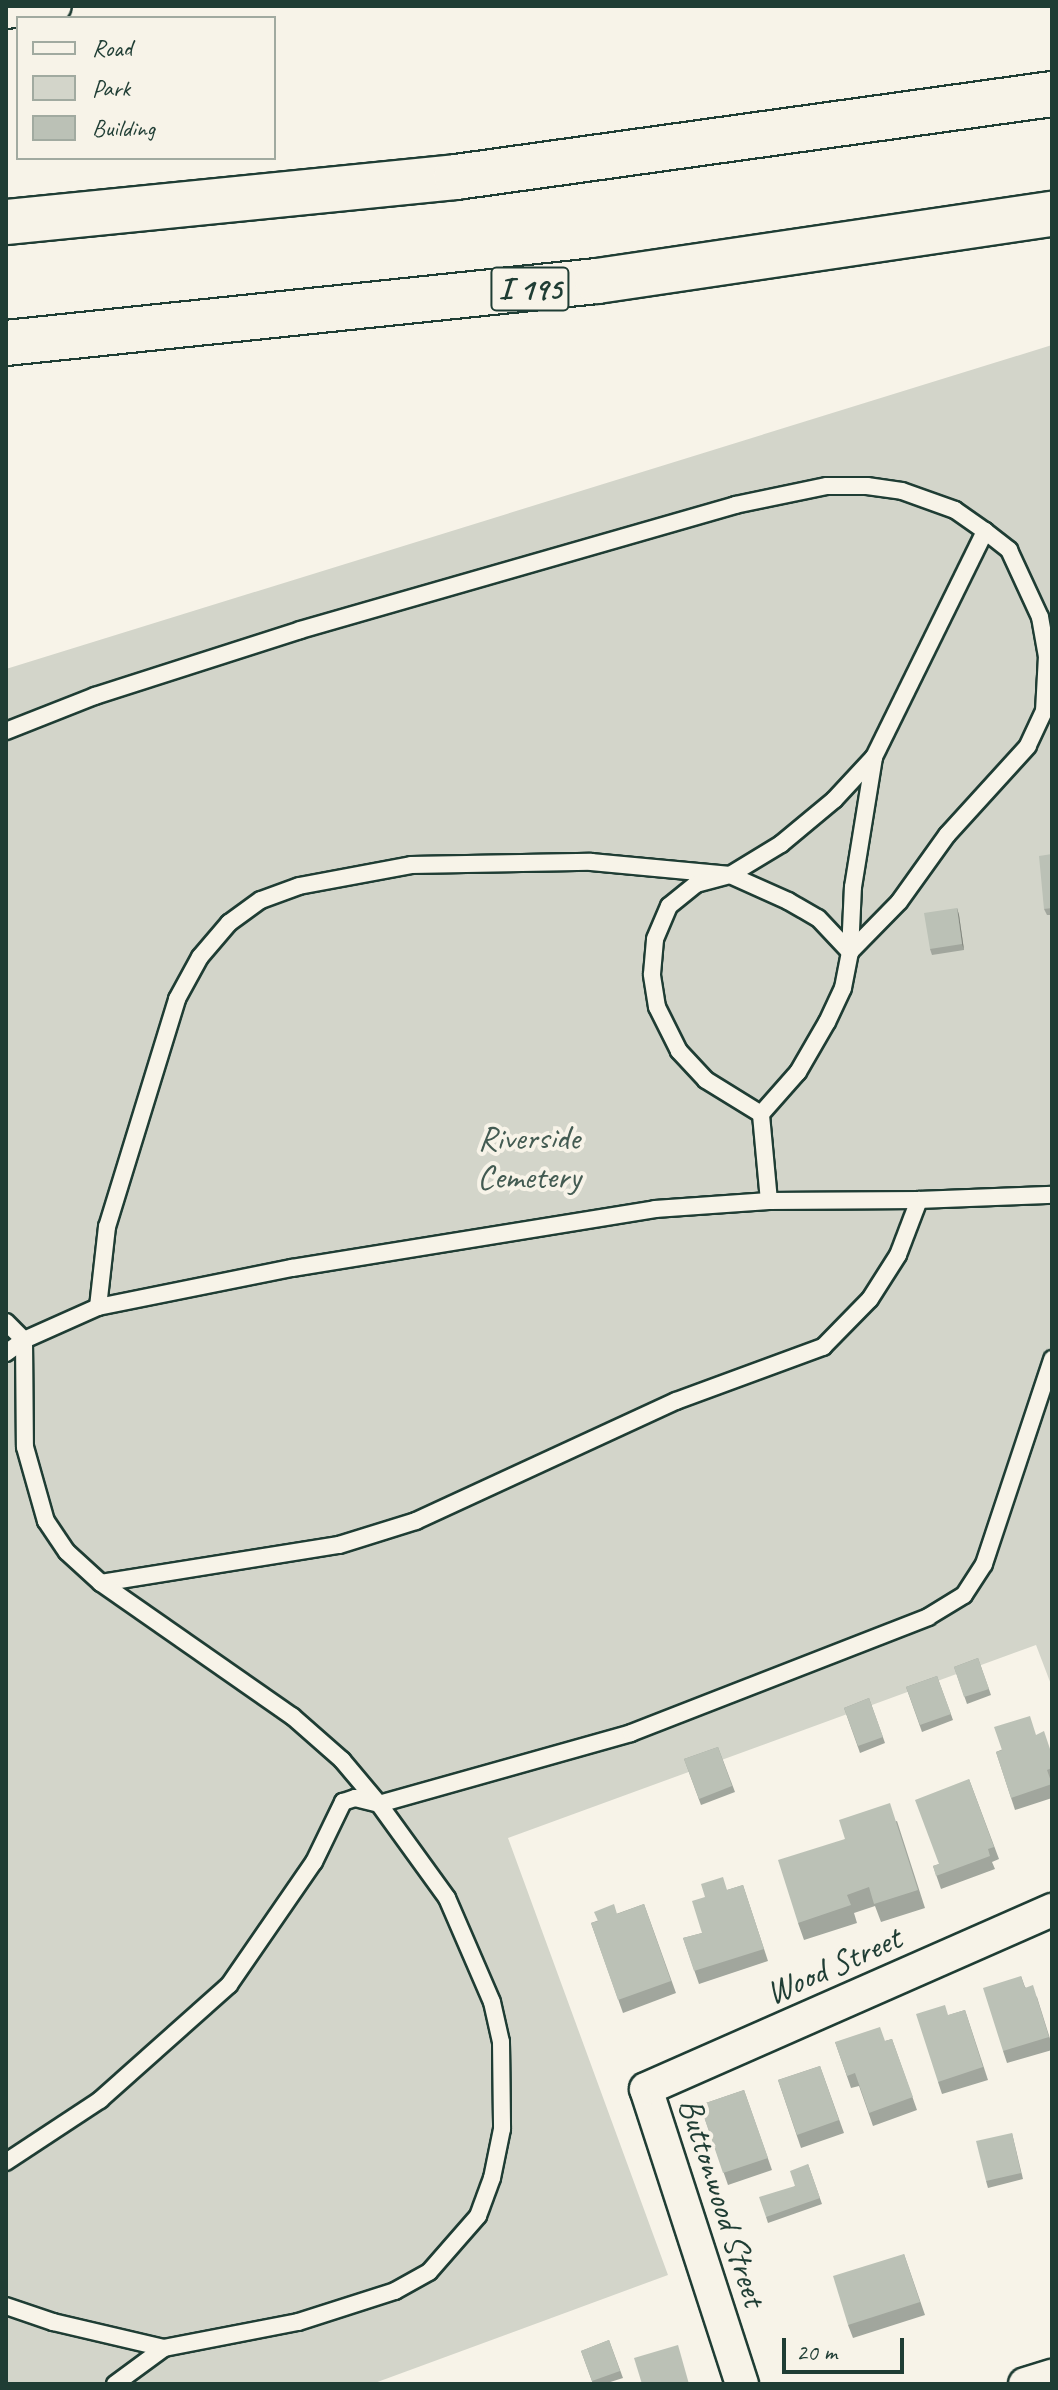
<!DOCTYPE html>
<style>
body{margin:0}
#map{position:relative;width:1058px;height:2390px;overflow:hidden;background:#f7f3e8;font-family:Caveat,sans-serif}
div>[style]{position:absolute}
.green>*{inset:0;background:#d3d5ca}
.roads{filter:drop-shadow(2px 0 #1f3d34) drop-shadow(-2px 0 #1f3d34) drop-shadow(0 2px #1f3d34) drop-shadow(0 -2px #1f3d34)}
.lane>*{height:16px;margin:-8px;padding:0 8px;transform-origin:8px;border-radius:8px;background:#f7f3e8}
.street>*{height:32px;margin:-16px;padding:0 16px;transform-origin:16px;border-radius:16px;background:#f7f3e8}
.highway>*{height:44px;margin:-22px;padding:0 22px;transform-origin:22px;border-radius:22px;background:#f7f3e8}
.wall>*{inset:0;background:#a1a69d}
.shaded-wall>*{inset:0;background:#83877f}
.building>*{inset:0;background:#bbc1b6}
span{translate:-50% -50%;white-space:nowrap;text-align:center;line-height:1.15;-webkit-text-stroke:8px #f7f3e8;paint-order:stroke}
.shield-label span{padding:2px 6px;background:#f7f3e8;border:2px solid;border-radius:6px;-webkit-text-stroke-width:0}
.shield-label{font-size:32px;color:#1f3d34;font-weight:700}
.park-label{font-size:34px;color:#435b52}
.street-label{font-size:34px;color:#1f3d34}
.frame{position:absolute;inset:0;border:8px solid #1f3d34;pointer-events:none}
.legend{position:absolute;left:16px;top:16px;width:260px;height:144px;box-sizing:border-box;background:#f7f3e8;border:2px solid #a1aaa0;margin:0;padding:10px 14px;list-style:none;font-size:24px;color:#1f3d34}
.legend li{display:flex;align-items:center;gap:16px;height:40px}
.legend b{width:40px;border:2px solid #a1aaa0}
.scale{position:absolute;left:782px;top:2338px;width:122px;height:36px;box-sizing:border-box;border:4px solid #1f3d34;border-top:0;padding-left:10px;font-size:24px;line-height:28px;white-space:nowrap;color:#1f3d34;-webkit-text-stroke:6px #f7f3e8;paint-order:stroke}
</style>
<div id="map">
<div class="green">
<div style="clip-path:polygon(1052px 345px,1052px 1687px,1036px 1645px,508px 1838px,668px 2275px,372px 2384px,6px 2384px,6px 669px)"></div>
</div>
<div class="roads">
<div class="lane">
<div style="left:6px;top:731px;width:96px;rotate:-21.5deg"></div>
<div style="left:95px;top:696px;width:215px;rotate:-17.8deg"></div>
<div style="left:300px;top:630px;width:453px;rotate:-16deg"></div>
<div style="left:735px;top:505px;width:94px;rotate:-11.7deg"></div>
<div style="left:827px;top:486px;width:40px"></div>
<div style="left:867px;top:486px;width:35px;rotate:8deg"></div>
<div style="left:902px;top:491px;width:56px;rotate:19.7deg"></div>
<div style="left:955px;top:510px;width:37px;rotate:35deg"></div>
<div style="left:919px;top:1200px;width:133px;rotate:-2.2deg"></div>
<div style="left:98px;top:1307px;width:81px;rotate:-83.6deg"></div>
<div style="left:107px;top:1227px;width:239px;rotate:-72.9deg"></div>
<div style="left:177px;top:999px;width:48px;rotate:-61.3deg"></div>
<div style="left:200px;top:957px;width:45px;rotate:-49.5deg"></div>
<div style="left:229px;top:923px;width:39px;rotate:-36deg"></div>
<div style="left:261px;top:900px;width:40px;rotate:-20.2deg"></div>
<div style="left:299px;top:886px;width:114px;rotate:-10.6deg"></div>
<div style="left:411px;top:865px;width:180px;rotate:-1deg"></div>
<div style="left:591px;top:862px;width:140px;rotate:5.3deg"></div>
<div style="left:730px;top:875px;width:64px;rotate:24.1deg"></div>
<div style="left:788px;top:901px;width:34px;rotate:30deg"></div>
<div style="left:818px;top:918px;width:47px;rotate:46.7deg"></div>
<div style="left:850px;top:952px;width:37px;rotate:101deg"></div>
<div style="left:843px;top:988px;width:38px;rotate:115deg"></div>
<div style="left:827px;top:1022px;width:58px;rotate:120.1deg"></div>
<div style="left:798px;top:1072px;width:56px;rotate:131.4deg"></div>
<div style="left:6px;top:1322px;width:25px;rotate:45deg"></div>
<div style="left:24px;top:1340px;width:81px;rotate:-24deg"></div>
<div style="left:98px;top:1307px;width:198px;rotate:-11.4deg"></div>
<div style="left:292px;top:1268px;width:368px;rotate:-9.2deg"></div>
<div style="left:655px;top:1209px;width:114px;rotate:-4deg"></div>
<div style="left:769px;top:1201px;width:87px;rotate:-95.3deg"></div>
<div style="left:761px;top:1114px;width:65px;rotate:-148.3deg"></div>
<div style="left:706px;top:1080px;width:40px;rotate:-133deg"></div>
<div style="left:679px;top:1051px;width:49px;rotate:-116.6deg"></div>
<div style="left:657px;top:1007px;width:33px;rotate:-99deg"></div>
<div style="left:652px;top:974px;width:35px;rotate:-85deg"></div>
<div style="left:655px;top:939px;width:36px;rotate:-67deg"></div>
<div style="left:669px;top:906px;width:35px;rotate:-39deg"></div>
<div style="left:696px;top:884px;width:35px;rotate:-15deg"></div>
<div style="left:730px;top:875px;width:60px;rotate:-31.3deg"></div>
<div style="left:781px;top:844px;width:69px;rotate:-39.7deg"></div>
<div style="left:834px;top:800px;width:59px;rotate:-47.1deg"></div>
<div style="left:874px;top:757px;width:252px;rotate:-63.8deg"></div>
<div style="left:985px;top:531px;width:31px;rotate:38deg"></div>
<div style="left:1009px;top:550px;width:74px;rotate:65.2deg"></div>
<div style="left:1040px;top:617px;width:40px;rotate:80deg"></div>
<div style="left:1047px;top:656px;width:55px;rotate:93.1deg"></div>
<div style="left:1044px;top:711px;width:38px;rotate:115deg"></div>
<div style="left:1028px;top:746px;width:120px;rotate:132.3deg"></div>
<div style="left:947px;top:835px;width:82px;rotate:125.6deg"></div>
<div style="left:899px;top:902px;width:70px;rotate:134.4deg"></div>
<div style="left:850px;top:952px;width:65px;rotate:-87.4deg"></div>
<div style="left:853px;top:887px;width:132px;rotate:-80.8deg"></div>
<div style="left:6px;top:1353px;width:22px;rotate:-36deg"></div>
<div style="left:24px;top:1340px;width:107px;rotate:89.5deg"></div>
<div style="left:25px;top:1447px;width:77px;rotate:74.2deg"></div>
<div style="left:46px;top:1521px;width:37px;rotate:56deg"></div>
<div style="left:67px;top:1552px;width:46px;rotate:42.4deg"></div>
<div style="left:101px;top:1583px;width:241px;rotate:-9.1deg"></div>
<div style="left:339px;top:1545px;width:81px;rotate:-17.3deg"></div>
<div style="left:416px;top:1521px;width:286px;rotate:-24.8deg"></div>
<div style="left:676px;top:1401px;width:157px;rotate:-20.2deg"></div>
<div style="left:823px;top:1347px;width:67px;rotate:-45.6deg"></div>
<div style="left:870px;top:1299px;width:52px;rotate:-57.5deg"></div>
<div style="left:898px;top:1255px;width:59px;rotate:-69.1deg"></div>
<div style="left:919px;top:1200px;width:150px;rotate:179.6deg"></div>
<div style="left:101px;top:1583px;width:233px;rotate:34.9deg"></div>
<div style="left:292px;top:1716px;width:67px;rotate:41.3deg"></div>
<div style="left:342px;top:1760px;width:57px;rotate:49.9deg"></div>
<div style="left:379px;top:1804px;width:262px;rotate:-15.7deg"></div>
<div style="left:631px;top:1733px;width:319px;rotate:-21.3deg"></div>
<div style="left:928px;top:1617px;width:42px;rotate:-31.4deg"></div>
<div style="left:964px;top:1595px;width:37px;rotate:-57deg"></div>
<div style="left:984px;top:1564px;width:216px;rotate:-71.6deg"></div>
<div style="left:6px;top:2162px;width:113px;rotate:-33.4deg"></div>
<div style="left:100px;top:2100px;width:173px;rotate:-41.7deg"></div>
<div style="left:229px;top:1985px;width:150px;rotate:-55.4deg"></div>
<div style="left:314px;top:1862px;width:67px;rotate:-64.2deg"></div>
<div style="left:343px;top:1802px;width:13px;rotate:-18deg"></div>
<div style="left:355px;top:1798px;width:25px;rotate:14deg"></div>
<div style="left:379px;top:1804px;width:116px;rotate:54.1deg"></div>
<div style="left:447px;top:1898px;width:113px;rotate:66.6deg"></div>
<div style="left:492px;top:2002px;width:41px;rotate:77.3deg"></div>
<div style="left:501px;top:2042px;width:87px;rotate:89.3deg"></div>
<div style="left:502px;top:2129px;width:50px;rotate:101.5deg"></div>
<div style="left:492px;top:2178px;width:40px;rotate:110.2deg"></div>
<div style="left:478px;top:2216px;width:74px;rotate:131.2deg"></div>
<div style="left:429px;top:2272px;width:39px;rotate:151deg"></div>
<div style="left:395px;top:2291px;width:102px;rotate:162.3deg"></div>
<div style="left:298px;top:2322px;width:136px;rotate:169deg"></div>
<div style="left:164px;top:2348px;width:61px;rotate:143.7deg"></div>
<div style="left:6px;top:2306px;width:50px;rotate:18.8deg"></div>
<div style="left:53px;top:2322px;width:114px;rotate:13.2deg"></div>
</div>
<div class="street">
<div style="left:6px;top:12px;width:49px;rotate:-7deg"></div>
<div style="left:742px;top:2384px;width:310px;rotate:-108deg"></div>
<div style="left:646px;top:2089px;width:444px;rotate:-23.8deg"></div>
<div style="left:1025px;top:2384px;width:28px;rotate:-17deg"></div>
</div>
<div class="highway">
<div style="left:6px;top:222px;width:452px;rotate:-5.7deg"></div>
<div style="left:456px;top:177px;width:602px;rotate:-7.93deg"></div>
<div style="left:6px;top:343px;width:594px;rotate:-5.99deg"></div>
<div style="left:597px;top:281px;width:460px;rotate:-8.4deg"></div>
</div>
</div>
<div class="wall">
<div style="clip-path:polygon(1052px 854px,1052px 915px,1047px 915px,1044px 909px)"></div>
<div style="clip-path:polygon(957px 908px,959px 915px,964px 950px,932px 955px,930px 949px)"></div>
<div style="clip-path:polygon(978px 1658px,991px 1695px,967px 1704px,954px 1667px)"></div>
<div style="clip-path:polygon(937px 1676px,953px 1720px,922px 1732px,906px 1687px)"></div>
<div style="clip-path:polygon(869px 1698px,885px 1743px,860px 1753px,844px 1708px)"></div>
<div style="clip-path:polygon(1036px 1735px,1052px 1754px,1052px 1798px,1015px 1810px,996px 1752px)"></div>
<div style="clip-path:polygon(718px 1747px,735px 1792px,701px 1805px,684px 1759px)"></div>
<div style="clip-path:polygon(969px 1779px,999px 1859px,992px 1862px,995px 1869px,941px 1889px,933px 1866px,939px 1864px)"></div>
<div style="clip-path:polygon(897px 1821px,925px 1908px,881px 1922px,875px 1906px,854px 1913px,857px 1923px,804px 1940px,798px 1923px,845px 1839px)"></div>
<div style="clip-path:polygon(743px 1885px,768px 1961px,699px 1984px,683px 1938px,702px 1933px,727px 1890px)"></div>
<div style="clip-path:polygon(644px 1904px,676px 1993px,623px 2013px,591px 1923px)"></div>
<div style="clip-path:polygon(1021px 1976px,1025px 1987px,1037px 1997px,1052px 2045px,1052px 2050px,1007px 2063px,1003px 2051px)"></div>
<div style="clip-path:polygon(965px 2010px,988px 2080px,942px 2094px,938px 2082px,949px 2015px)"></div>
<div style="clip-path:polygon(892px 2039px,917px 2110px,873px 2126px,859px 2086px,851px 2088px,835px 2042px,885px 2041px)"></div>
<div style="clip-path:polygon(820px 2066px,844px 2133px,801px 2148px,778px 2080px)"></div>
<div style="clip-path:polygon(744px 2090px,772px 2170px,728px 2185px,700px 2105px)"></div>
<div style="clip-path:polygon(1012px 2133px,1023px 2179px,988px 2188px,986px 2181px)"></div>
<div style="clip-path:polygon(808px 2164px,822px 2204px,768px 2223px,766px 2217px,795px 2186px)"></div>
<div style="clip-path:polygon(904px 2254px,925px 2315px,853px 2338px,848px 2325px)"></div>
<div style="clip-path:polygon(609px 2340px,623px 2378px,604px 2384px,593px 2384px,581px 2351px)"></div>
</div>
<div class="shaded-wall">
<div style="clip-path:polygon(957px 908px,959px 915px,964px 950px,962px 944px)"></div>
</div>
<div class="building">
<div style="clip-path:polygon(1052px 854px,1052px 908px,1044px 909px,1039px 856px)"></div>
<div style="clip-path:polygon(957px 908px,962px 944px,930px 949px,924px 913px)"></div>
<div style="clip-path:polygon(978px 1658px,989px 1689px,964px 1697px,954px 1667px)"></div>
<div style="clip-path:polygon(937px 1676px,951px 1714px,920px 1725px,906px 1687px)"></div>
<div style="clip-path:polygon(869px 1698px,883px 1737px,858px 1746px,844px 1708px)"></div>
<div style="clip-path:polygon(1030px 1716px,1036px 1735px,1044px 1731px,1052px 1755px,1052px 1768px,1047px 1770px,1052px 1784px,1011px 1798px,996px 1752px,1002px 1750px,994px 1727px)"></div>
<div style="clip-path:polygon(718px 1747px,732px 1786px,699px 1799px,684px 1759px)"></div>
<div style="clip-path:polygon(969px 1779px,994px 1847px,988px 1849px,990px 1856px,936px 1876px,933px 1866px,939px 1864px,915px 1800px)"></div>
<div style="clip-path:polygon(890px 1803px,918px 1890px,874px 1904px,869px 1887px,847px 1895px,851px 1905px,798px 1923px,778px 1860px,845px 1839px,839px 1820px)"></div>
<div style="clip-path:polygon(723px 1877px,727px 1890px,743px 1885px,764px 1949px,694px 1971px,683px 1938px,702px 1933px,692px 1901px,705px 1897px,701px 1884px)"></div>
<div style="clip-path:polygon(614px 1904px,617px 1914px,644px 1904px,671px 1981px,618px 2000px,591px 1923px,598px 1921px,594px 1912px)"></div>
<div style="clip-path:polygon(1021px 1976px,1025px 1988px,1033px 1985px,1049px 2037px,1003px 2051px,983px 1988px)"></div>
<div style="clip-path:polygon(945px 2005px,948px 2015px,965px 2010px,983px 2067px,938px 2082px,916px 2014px)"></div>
<div style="clip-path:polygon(880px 2027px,885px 2041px,892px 2039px,913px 2097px,869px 2113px,855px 2073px,847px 2076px,835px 2042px)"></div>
<div style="clip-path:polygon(820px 2066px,839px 2120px,797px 2135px,778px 2080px)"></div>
<div style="clip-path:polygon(744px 2090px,768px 2158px,723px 2173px,700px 2105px)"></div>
<div style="clip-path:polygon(1012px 2133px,1021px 2173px,986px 2181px,976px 2141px)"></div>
<div style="clip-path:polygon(808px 2164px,820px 2198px,766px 2217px,759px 2197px,795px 2186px,790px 2171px)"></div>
<div style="clip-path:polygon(904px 2254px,920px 2302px,848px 2325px,833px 2276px)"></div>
<div style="clip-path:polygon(609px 2340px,620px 2371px,592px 2381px,581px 2351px)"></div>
<div style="clip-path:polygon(678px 2345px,689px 2384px,642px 2384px,634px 2358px)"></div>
</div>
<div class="shield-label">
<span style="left:530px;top:289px">I 195</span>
</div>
<div class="park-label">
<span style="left:529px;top:1157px">Riverside<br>Cemetery</span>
</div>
<div class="street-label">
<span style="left:833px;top:1965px;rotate:-24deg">Wood Street</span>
<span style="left:723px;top:2202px;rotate:72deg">Buttonwood Street</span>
</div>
<div class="frame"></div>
<ul class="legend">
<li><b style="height:10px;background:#f7f3e8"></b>Road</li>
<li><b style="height:22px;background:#d3d5ca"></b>Park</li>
<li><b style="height:22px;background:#bbc1b6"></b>Building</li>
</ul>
<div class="scale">20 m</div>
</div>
